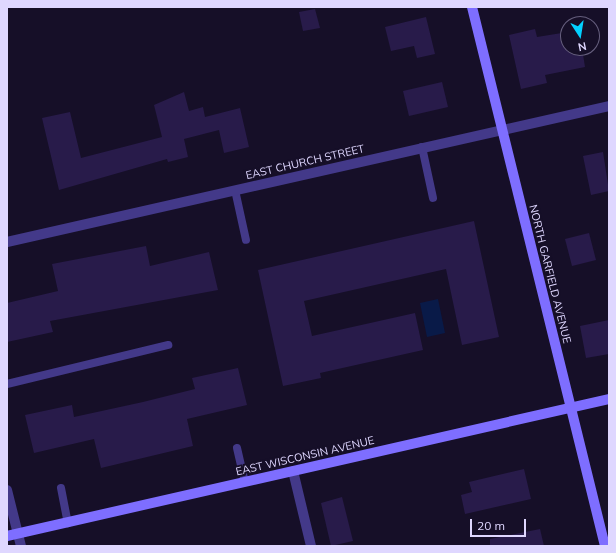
<!DOCTYPE html>
<style>
body{margin:0}
#map{position:relative;width:616px;height:553px;overflow:hidden;background:#160f28;font-family:Mulish,sans-serif}
div>[style]{position:absolute}
.water>*{inset:0;background:#091a48}
.building>*{inset:0;background:#281b4a}
.lane>*{height:8px;margin:-4px;padding:0 4px;transform-origin:4px;border-radius:4px;background:#433989}
.street>*{height:10px;margin:-5px;padding:0 5px;transform-origin:5px;border-radius:5px;background:#433989}
.secondary>*{height:10px;margin:-5px;padding:0 5px;transform-origin:5px;border-radius:5px;background:#7e6eff}
span{translate:-50% -50%;white-space:nowrap;text-align:center;line-height:1.15;-webkit-text-stroke:4px #160f28;paint-order:stroke}
.street-label{font-size:11px;color:#dfd7ff}
.frame{position:absolute;inset:0;border:8px solid #dfd7ff;pointer-events:none}
.north{position:absolute;left:560px;top:16px;width:40px;height:40px;box-sizing:border-box;background:#160f28;border:1px solid #665f7e;border-radius:50%;rotate:168deg;font-size:11px;font-weight:700;line-height:16px;text-align:center;color:#dfd7ff}
.north::after{content:'';display:block;margin:auto;width:14px;height:18px;background:#03d0ff;clip-path:polygon(50% 0,100% 100%,50% 72%,0 100%)}
.scale{position:absolute;left:470px;top:519px;width:56px;height:18px;box-sizing:border-box;border:2px solid #dfd7ff;border-top:0;padding-left:5px;font-size:12px;line-height:14px;white-space:nowrap;color:#dfd7ff;-webkit-text-stroke:3px #160f28;paint-order:stroke}
</style>
<div id="map">
<div class="water">
<div style="clip-path:polygon(438px 299px,445px 333px,427px 337px,420px 303px)"></div>
</div>
<div class="building">
<div style="clip-path:polygon(315px 9px,320px 28px,303px 31px,299px 12px)"></div>
<div style="clip-path:polygon(426px 17px,435px 54px,417px 58px,414px 46px,391px 51px,385px 27px)"></div>
<div style="clip-path:polygon(535px 29px,537px 37px,568px 32px,568px 48px,582px 48px,585px 67px,545px 75px,547px 83px,521px 89px,509px 35px)"></div>
<div style="clip-path:polygon(442px 82px,448px 107px,409px 116px,403px 91px)"></div>
<div style="clip-path:polygon(184px 92px,189px 111px,203px 107px,205px 117px,240px 108px,249px 147px,224px 153px,219px 130px,184px 139px,188px 157px,168px 162px,167px 159px,59px 190px,42px 118px,70px 112px,81px 158px,162px 137px,154px 105px)"></div>
<div style="clip-path:polygon(603px 152px,609px 191px,591px 195px,583px 156px)"></div>
<div style="clip-path:polygon(474px 221px,499px 337px,462px 345px,446px 269px,304px 301px,312px 336px,415px 313px,423px 350px,320px 373px,321px 378px,283px 386px,258px 270px)"></div>
<div style="clip-path:polygon(589px 233px,596px 260px,572px 266px,565px 239px)"></div>
<div style="clip-path:polygon(146px 246px,150px 266px,209px 252px,218px 290px,50px 321px,53px 332px,7px 342px,7px 303px,58px 291px,52px 264px)"></div>
<div style="clip-path:polygon(609px 320px,609px 354px,586px 358px,580px 326px)"></div>
<div style="clip-path:polygon(238px 368px,247px 405px,187px 419px,193px 446px,101px 468px,94px 439px,34px 453px,25px 415px,72px 405px,74px 417px,143px 402px,195px 389px,192px 378px)"></div>
<div style="clip-path:polygon(524px 469px,531px 499px,465px 514px,461px 495px,472px 492px,469px 482px)"></div>
<div style="clip-path:polygon(342px 497px,353px 541px,331px 546px,321px 503px)"></div>
<div style="clip-path:polygon(540px 529px,544px 546px,490px 546px,490px 539px)"></div>
</div>
<div class="lane">
<div style="left:422px;top:147px;width:52px;rotate:77.8deg"></div>
<div style="left:235px;top:190px;width:51px;rotate:77.6deg"></div>
<div style="left:7px;top:384px;width:166px;rotate:-13.6deg"></div>
<div style="left:237px;top:448px;width:35px;rotate:77deg"></div>
<div style="left:61px;top:488px;width:36px;rotate:79deg"></div>
</div>
<div class="street">
<div style="left:7px;top:242px;width:617px;rotate:-12.73deg"></div>
<div style="left:293px;top:471px;width:77px;rotate:76.5deg"></div>
<div style="left:7px;top:490px;width:58px;rotate:76deg"></div>
</div>
<div class="secondary">
<div style="left:472px;top:7px;width:555px;rotate:76.14deg"></div>
<div style="left:7px;top:536px;width:617px;rotate:-12.82deg"></div>
</div>
<div class="street-label">
<span style="left:305px;top:162px;rotate:-13deg">EAST CHURCH STREET</span>
<span style="left:550px;top:274px;rotate:76deg">NORTH GARFIELD AVENUE</span>
<span style="left:305px;top:456px;rotate:-13deg">EAST WISCONSIN AVENUE</span>
</div>
<div class="frame"></div>
<div class="north">N</div>
<div class="scale">20 m</div>
</div>
